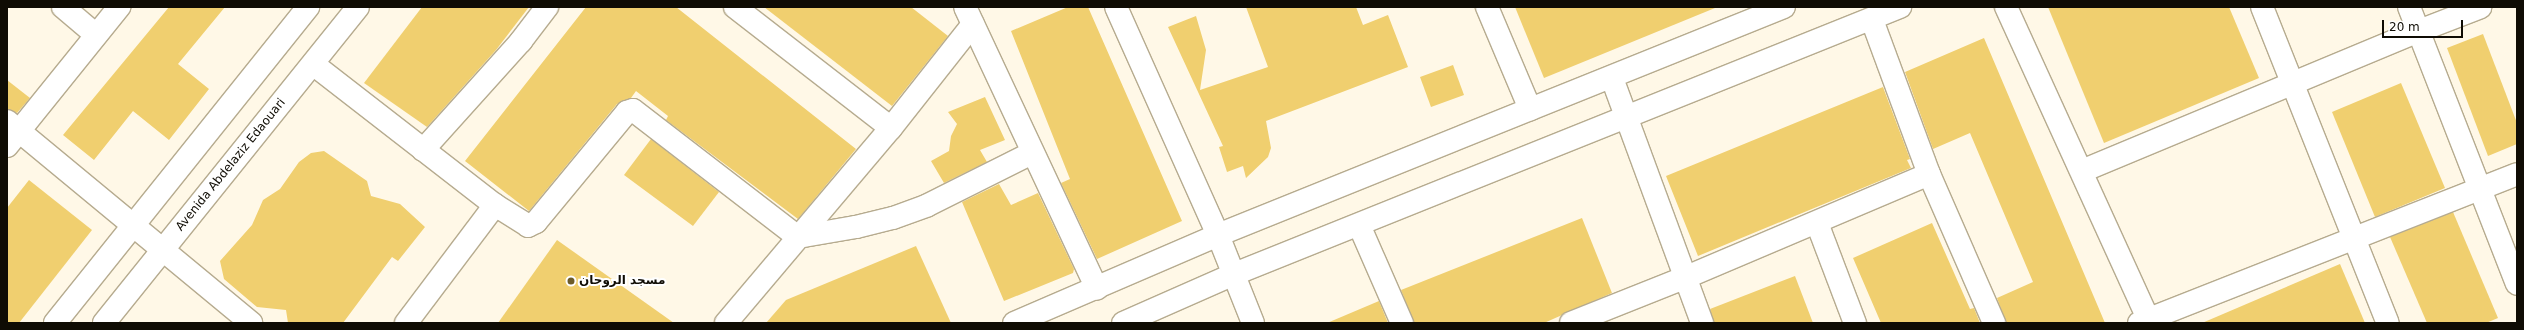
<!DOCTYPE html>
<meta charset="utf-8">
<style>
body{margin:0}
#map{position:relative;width:2524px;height:330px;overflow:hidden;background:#fff8e7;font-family:"DejaVu Sans","Noto Naskh Arabic",sans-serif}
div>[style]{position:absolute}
.building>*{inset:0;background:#f0cf6f}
.roads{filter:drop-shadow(1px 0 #b6ab8f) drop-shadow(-1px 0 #b6ab8f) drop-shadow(0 1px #b6ab8f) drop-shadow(0 -1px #b6ab8f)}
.minor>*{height:22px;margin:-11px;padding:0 11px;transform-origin:11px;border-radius:11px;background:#fff}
.dots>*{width:11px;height:11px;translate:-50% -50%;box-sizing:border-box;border:2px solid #fff;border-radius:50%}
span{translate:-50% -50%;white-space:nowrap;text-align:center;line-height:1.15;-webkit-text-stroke:4px #fff;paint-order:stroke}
.street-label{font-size:12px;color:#0f0c04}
.poi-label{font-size:12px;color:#0f0c04;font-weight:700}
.left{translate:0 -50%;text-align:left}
.frame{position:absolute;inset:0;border:8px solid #0f0c04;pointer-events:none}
.scale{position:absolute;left:2382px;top:20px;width:81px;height:18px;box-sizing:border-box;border:2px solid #0f0c04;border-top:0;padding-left:5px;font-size:12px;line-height:14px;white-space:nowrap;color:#0f0c04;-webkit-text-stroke:3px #fff;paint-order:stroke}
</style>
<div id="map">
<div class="building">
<div style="clip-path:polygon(169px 7px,225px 7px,178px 64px,209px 89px,169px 140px,133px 111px,94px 160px,63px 135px)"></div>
<div style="clip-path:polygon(422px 7px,529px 7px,496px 50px,427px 127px,364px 83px)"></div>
<div style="clip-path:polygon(586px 7px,676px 7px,856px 149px,798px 219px,666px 120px,668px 116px,636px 91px,631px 98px,617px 104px,529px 211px,465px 161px)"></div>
<div style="clip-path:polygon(764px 7px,911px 7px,948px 36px,892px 106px)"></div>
<div style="clip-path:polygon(1068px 7px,1088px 7px,1182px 221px,1097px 259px,1061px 183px,1070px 179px,1011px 31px)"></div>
<div style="clip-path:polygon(1246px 7px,1356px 7px,1363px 25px,1388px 15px,1408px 67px,1266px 121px,1271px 148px,1268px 157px,1246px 178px,1243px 166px,1227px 172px,1219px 147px,1223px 146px,1168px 27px,1196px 16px,1206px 50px,1200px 90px,1268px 67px)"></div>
<div style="clip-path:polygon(1515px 7px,1715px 7px,1715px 8px,1544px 78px)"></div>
<div style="clip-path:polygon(2048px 7px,2229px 7px,2259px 78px,2104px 143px)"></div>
<div style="clip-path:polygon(2483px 34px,2517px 123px,2517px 144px,2488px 156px,2447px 48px)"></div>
<div style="clip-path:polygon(1984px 38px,2105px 323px,2006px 323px,1997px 298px,2033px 282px,1970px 133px,1933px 149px,1905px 72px)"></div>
<div style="clip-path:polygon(1453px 65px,1464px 95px,1431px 107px,1420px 77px)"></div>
<div style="clip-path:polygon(7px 80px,30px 98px,17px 113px,7px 109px)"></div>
<div style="clip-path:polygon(2401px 83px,2445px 188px,2375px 217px,2332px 112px)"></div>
<div style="clip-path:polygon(1883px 87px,1910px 159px,1907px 160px,1911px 168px,1698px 256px,1666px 176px)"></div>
<div style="clip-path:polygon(985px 97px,1005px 140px,980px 150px,987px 162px,944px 183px,931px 161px,949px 151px,951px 136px,957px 124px,948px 112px)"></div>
<div style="clip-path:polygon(651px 139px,719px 192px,693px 226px,624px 175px)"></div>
<div style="clip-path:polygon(324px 151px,367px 181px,371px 196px,400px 204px,425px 227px,398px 261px,392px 257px,343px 323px,288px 323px,286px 310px,257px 307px,224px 279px,220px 261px,252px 225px,263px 200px,280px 189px,299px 162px,311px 153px)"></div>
<div style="clip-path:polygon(29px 180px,92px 230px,19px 323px,7px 323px,7px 208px)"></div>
<div style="clip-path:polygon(999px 184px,1011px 205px,1038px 193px,1074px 269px,1073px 273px,1004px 301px,962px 202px)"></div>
<div style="clip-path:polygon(2453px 212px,2498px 318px,2486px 323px,2427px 323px,2390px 237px)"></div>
<div style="clip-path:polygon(1582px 218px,1612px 293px,1544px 323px,1414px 323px,1401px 290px)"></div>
<div style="clip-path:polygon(1932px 223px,1970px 309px,1974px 308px,1980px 323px,1881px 323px,1853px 258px)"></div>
<div style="clip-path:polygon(557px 240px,674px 323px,498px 323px)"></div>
<div style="clip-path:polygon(916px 246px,951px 323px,766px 323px,786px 300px)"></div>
<div style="clip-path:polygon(2340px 264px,2365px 323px,2202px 323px)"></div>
<div style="clip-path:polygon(1795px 276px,1813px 323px,1714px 323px,1710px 309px)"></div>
<div style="clip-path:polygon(1379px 301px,1388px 323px,1327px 323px)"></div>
</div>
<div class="roads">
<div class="minor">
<div style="left:63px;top:7px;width:43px;rotate:40.3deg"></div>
<div style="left:735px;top:7px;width:197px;rotate:37.8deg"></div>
<div style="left:965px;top:7px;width:311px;rotate:64.9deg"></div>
<div style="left:1116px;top:7px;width:250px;rotate:65.9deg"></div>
<div style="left:1218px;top:235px;width:95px;rotate:68.3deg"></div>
<div style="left:1487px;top:7px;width:111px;rotate:67.1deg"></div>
<div style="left:2006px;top:7px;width:347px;rotate:65.5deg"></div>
<div style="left:2262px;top:7px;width:340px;rotate:68.3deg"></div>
<div style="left:2409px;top:7px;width:297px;rotate:68.7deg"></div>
<div style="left:1872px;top:20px;width:164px;rotate:69.7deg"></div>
<div style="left:1929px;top:174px;width:163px;rotate:66.4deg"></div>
<div style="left:313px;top:64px;width:230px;rotate:37.8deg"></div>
<div style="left:495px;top:205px;width:39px;rotate:32deg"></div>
<div style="left:528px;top:226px;width:9px;rotate:-27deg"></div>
<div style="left:536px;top:222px;width:143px;rotate:-50.4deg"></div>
<div style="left:627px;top:112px;width:6px;rotate:-18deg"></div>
<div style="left:633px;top:110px;width:208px;rotate:37.6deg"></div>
<div style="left:798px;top:237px;width:59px;rotate:-9.8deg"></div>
<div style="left:856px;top:227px;width:38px;rotate:-14deg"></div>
<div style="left:893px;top:218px;width:37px;rotate:-20deg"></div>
<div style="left:928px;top:205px;width:116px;rotate:-26.6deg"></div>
<div style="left:1612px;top:78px;width:261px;rotate:69.8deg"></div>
<div style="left:7px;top:121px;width:317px;rotate:39.6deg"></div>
<div style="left:7px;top:146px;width:179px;rotate:-51.1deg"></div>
<div style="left:423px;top:150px;width:147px;rotate:-48deg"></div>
<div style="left:521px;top:41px;width:43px;rotate:-52.6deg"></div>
<div style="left:2082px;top:171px;width:365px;rotate:-22.6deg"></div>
<div style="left:2419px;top:31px;width:66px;rotate:-21.2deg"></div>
<div style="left:1817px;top:223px;width:107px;rotate:69.2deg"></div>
<div style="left:1359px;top:225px;width:107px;rotate:66.3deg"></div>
<div style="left:55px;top:323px;width:405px;rotate:-51.3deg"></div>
<div style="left:104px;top:323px;width:405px;rotate:-51.2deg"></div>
<div style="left:406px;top:323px;width:148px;rotate:-53deg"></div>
<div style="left:726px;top:323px;width:255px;rotate:-49.8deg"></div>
<div style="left:891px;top:128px;width:132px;rotate:-51.7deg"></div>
<div style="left:1014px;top:323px;width:222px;rotate:-23.3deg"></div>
<div style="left:1218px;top:235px;width:610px;rotate:-21.94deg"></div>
<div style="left:1123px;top:323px;width:119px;rotate:-23.8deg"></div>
<div style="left:1232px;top:275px;width:720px;rotate:-21.86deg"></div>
<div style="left:1571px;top:323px;width:122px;rotate:-21.7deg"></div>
<div style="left:1684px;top:278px;width:266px;rotate:-23deg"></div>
<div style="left:2139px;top:323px;width:406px;rotate:-21.5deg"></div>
</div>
</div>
<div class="dots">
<div style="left:571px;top:281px;background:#6c5b28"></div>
</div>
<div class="street-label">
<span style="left:231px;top:165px;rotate:-51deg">Avenida Abdelaziz Edaouari</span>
</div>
<div class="poi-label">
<span class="left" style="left:579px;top:281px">مسجد الروحان</span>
</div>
<div class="frame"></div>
<div class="scale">20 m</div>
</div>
